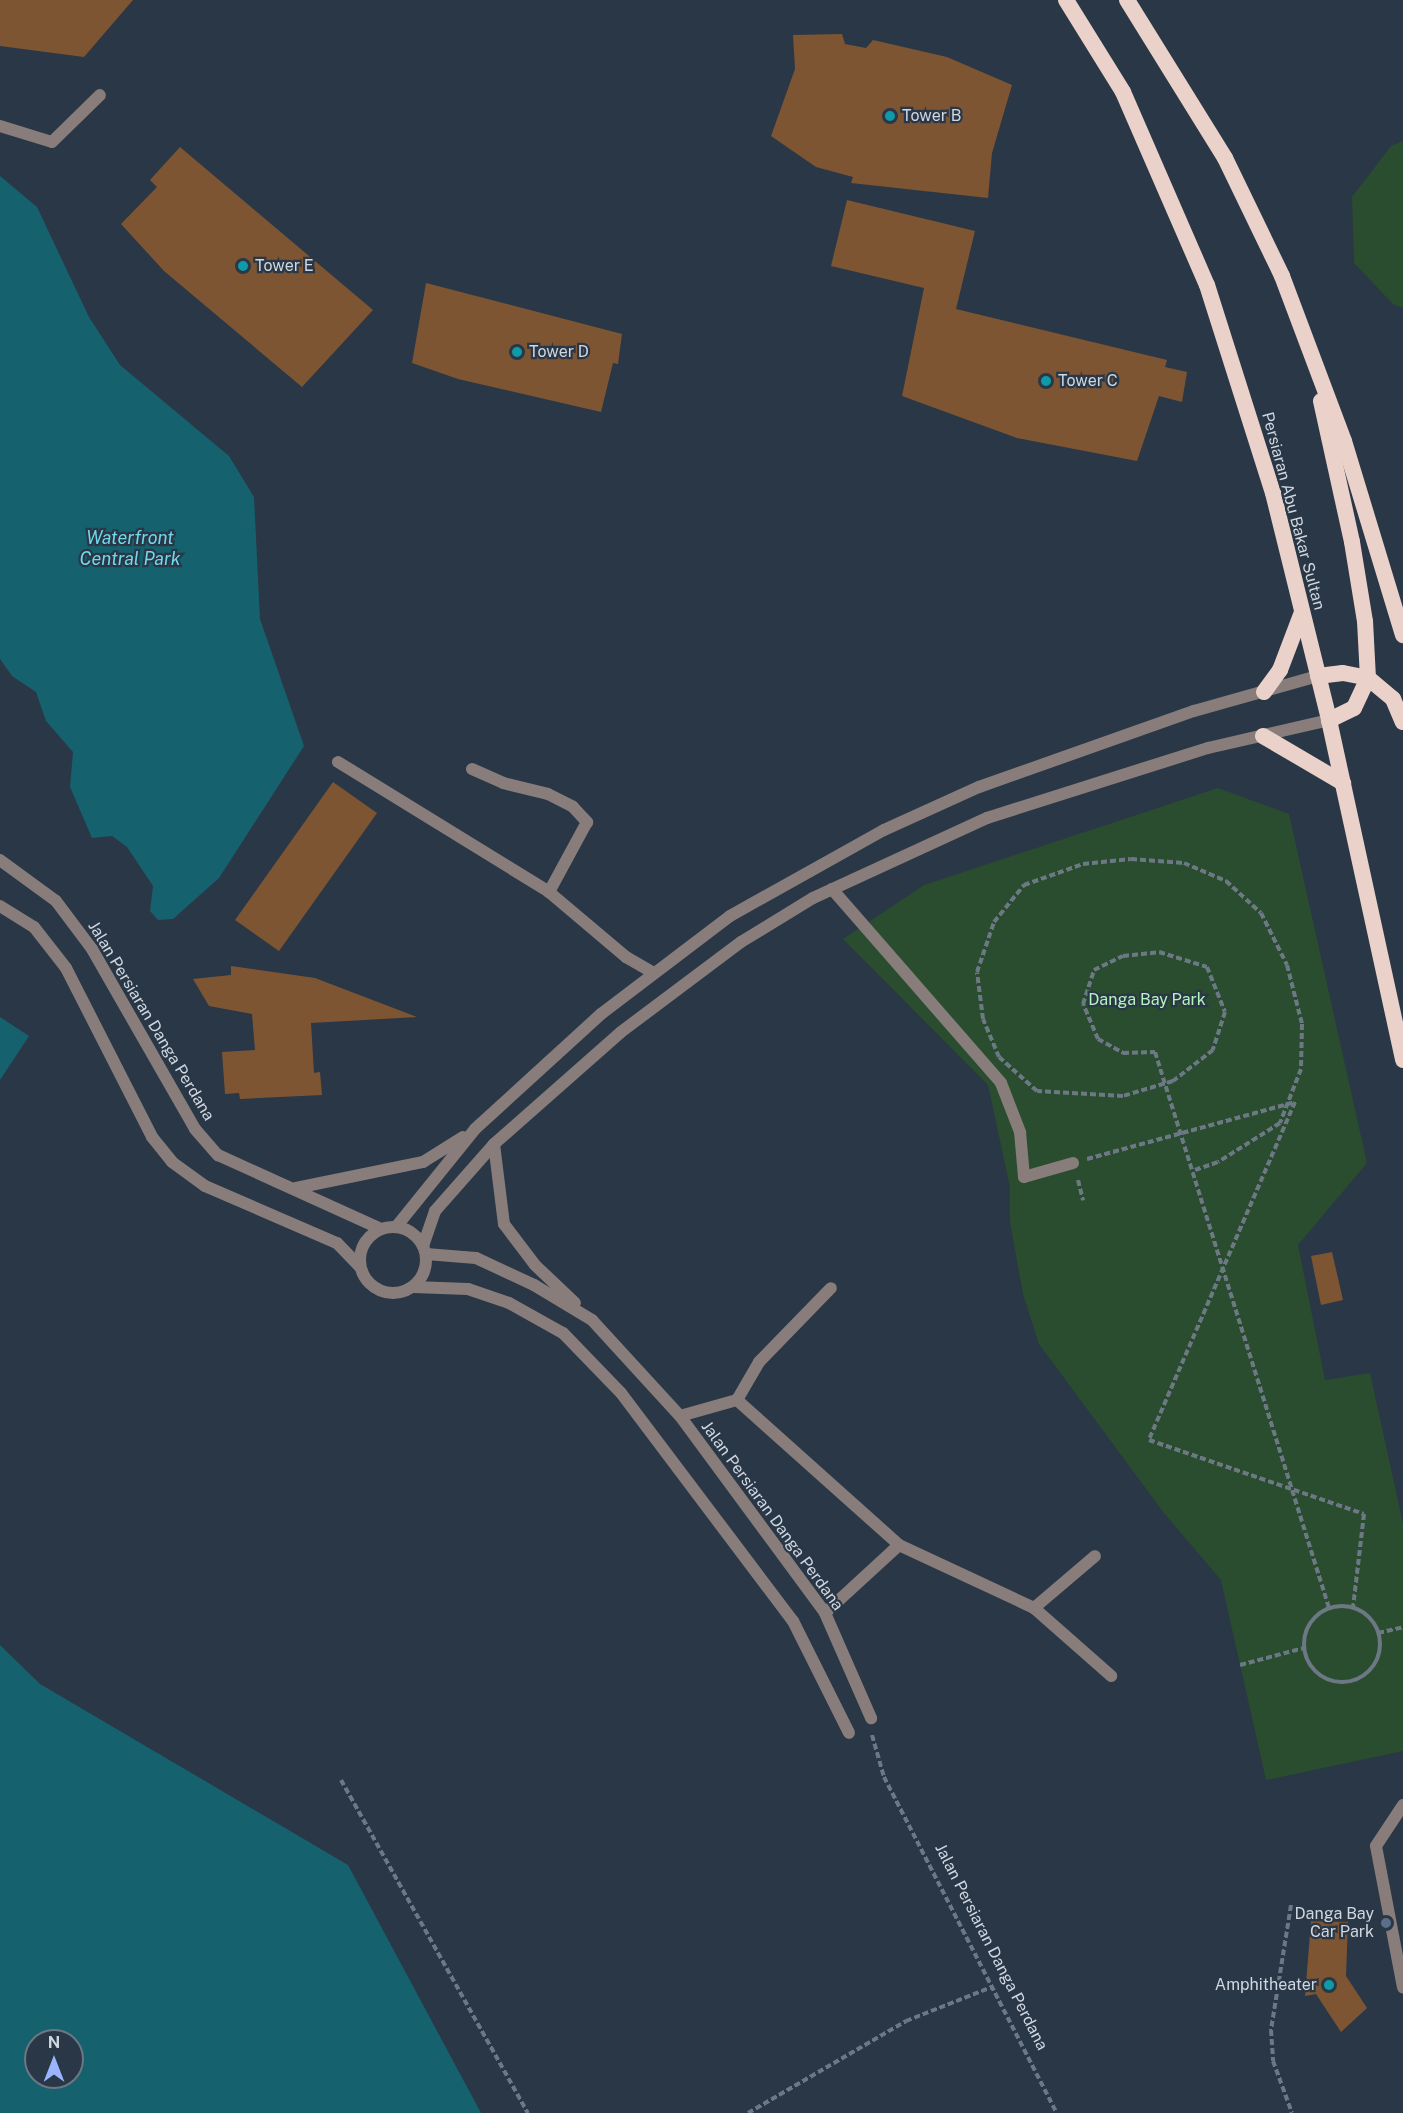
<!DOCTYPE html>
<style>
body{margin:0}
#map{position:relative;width:1403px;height:2113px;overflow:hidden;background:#2a3746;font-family:"Public Sans",sans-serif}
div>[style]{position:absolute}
.green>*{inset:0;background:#294d2e}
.water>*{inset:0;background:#16616e}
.building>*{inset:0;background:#7d5533}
.path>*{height:4px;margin-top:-2px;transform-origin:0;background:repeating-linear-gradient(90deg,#6d7885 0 6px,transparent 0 9px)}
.path>.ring{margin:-2px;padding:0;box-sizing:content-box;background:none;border:4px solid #6d7885;border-radius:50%}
.service>*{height:12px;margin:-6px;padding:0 6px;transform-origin:6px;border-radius:6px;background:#887d7a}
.minor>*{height:12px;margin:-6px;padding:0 6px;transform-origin:6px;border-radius:6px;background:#887d7a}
.minor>.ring{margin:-6px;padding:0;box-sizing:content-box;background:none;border:12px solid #887d7a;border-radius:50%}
.trunk>*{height:16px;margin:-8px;padding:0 8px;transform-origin:8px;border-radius:8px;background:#ead1ca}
.path-bridge>*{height:4px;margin-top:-2px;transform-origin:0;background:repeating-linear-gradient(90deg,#6d7885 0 6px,transparent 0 9px)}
.dots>*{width:16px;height:16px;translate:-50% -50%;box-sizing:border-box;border:3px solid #2a3746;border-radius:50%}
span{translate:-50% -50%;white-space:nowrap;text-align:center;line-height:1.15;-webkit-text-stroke:4.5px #2a3746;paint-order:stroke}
.poi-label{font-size:16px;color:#cfd7e1}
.left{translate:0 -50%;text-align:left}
.right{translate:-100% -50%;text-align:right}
.street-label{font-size:16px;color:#cfd7e1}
.park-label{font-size:16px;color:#b4f5bb}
.water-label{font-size:18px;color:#6fd9ee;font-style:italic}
.north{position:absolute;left:24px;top:2029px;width:60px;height:60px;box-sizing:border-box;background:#2a3746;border:2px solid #6c7784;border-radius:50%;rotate:0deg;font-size:16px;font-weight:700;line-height:24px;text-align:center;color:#cfd7e1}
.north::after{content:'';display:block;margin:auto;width:21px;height:27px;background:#9ab5fd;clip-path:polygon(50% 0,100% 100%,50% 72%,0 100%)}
</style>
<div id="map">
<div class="green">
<div style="clip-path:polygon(1403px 141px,1403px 308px,1393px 304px,1354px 263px,1352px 197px,1391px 146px)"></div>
<div style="clip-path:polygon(1218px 788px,1289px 814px,1367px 1163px,1298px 1245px,1325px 1380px,1370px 1373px,1403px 1524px,1403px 1751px,1266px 1780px,1221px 1580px,1164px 1513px,1039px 1344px,1023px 1294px,1010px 1222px,1010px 1187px,988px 1085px,843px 939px,924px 885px)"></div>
</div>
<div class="water">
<div style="clip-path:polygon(0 176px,37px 207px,89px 317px,120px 365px,229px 456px,254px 497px,260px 619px,304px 746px,219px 878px,173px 919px,158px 920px,150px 911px,153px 886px,127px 847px,112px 836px,92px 838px,70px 787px,73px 752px,46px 721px,36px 692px,12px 676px,0 659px)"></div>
<div style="clip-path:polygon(0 1017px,29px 1036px,0 1080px)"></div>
<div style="clip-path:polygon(evenodd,0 1645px,40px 1684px,348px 1865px,481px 2113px,0 2113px,0 1645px,36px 2041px,72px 2041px,72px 2077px,36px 2077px,36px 2041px)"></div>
</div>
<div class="building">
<div style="clip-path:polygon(0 0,133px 0,84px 57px,0 46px)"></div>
<div style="clip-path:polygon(842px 34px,845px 44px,866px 48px,873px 40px,947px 57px,1012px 85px,992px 153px,988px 198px,851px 183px,853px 177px,816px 167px,771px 136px,795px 69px,793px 35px)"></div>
<div style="clip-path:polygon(180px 147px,373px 310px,302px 387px,164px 271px,121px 224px,157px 187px,150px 180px)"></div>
<div style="clip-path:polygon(847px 200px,975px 231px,956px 309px,1167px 360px,1165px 367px,1187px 372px,1182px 402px,1159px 396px,1137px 461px,1017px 438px,902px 396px,924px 288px,831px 266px)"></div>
<div style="clip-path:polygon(426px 283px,622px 334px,618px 364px,613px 363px,601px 412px,458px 379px,412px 363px)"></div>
<div style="clip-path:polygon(333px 782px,377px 813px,279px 951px,235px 920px)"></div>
<div style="clip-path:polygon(231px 966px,315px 978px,417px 1017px,311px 1023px,314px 1073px,320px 1072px,322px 1095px,240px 1099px,239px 1093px,225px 1094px,222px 1052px,255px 1050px,252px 1014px,209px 1006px,193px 979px,231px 975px)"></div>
<div style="clip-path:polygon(1332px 1252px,1343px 1300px,1321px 1305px,1311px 1256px)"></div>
<div style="clip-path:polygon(1311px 1921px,1348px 1922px,1346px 1976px,1367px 2008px,1341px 2032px,1316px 1994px,1305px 1996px)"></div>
</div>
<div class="path">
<div style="left:1098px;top:1039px;width:29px;rotate:29deg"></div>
<div style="left:1123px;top:1053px;width:32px;rotate:-2deg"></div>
<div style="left:1155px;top:1052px;width:583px;rotate:72.62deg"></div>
<div style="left:1087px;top:1159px;width:216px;rotate:-15.3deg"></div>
<div style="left:1295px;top:1102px;width:368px;rotate:113.4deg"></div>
<div style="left:1149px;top:1440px;width:227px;rotate:19deg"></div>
<div style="left:1364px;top:1514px;width:95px;rotate:96.7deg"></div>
<div style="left:1195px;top:1170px;width:24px;rotate:-19deg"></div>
<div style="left:1078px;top:1180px;width:21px;rotate:76deg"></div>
<div class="ring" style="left:1304px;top:1606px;width:72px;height:72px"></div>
<div style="left:1378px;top:1633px;width:26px;rotate:-13deg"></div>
<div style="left:1240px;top:1665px;width:66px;rotate:-14.9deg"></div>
<div style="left:872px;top:1735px;width:44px;rotate:74.1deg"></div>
<div style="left:884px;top:1777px;width:378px;rotate:62.8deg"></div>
<div style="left:341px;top:1780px;width:382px;rotate:60.7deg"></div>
<div style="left:1291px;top:1905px;width:127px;rotate:99.1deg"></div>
<div style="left:1271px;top:2030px;width:31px;rotate:86deg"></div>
<div style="left:1273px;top:2061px;width:55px;rotate:69.9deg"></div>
<div style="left:748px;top:2113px;width:183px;rotate:-30.2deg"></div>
<div style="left:906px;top:2021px;width:92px;rotate:-21.6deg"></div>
</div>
<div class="service">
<div style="left:0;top:126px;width:54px;rotate:17.1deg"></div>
<div style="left:52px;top:142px;width:67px;rotate:-44.4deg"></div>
<div style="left:338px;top:762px;width:248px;rotate:31.6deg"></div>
<div style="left:549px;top:892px;width:101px;rotate:40.2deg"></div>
<div style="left:626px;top:957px;width:30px;rotate:30deg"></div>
<div style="left:472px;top:769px;width:34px;rotate:24deg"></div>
<div style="left:503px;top:783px;width:46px;rotate:13.7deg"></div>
<div style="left:548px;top:794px;width:28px;rotate:27deg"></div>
<div style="left:573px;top:807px;width:21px;rotate:47deg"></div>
<div style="left:587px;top:822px;width:80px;rotate:118.5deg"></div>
<div style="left:832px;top:889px;width:257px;rotate:48.9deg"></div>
<div style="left:1001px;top:1083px;width:53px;rotate:68.8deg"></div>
<div style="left:1020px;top:1132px;width:45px;rotate:84.9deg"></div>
<div style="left:1024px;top:1177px;width:51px;rotate:-15.9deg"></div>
<div style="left:737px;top:1400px;width:217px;rotate:41.8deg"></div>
<div style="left:899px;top:1545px;width:100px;rotate:137.4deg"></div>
<div style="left:680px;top:1416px;width:59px;rotate:-15.7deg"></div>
<div style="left:737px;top:1400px;width:44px;rotate:-59.9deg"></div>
<div style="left:759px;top:1362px;width:103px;rotate:-45.8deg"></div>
<div style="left:899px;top:1545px;width:149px;rotate:25deg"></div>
<div style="left:1034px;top:1608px;width:103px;rotate:41.4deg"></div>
<div style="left:1034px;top:1608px;width:80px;rotate:-40.4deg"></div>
<div style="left:1403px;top:1805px;width:49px;rotate:123.4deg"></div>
<div style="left:1376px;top:1846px;width:144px;rotate:79.2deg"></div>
</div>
<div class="minor">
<div style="left:0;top:860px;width:69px;rotate:36.2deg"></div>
<div style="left:56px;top:901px;width:60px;rotate:53.1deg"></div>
<div style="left:92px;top:949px;width:207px;rotate:60.2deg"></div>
<div style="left:195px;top:1129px;width:35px;rotate:49deg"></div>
<div style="left:218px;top:1155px;width:179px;rotate:24.4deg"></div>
<div style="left:0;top:906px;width:40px;rotate:32deg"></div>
<div style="left:34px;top:927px;width:52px;rotate:52deg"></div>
<div style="left:66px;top:968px;width:190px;rotate:63deg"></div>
<div style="left:152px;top:1137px;width:32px;rotate:51deg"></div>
<div style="left:172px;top:1162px;width:41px;rotate:36deg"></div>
<div style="left:205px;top:1186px;width:144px;rotate:23.4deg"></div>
<div style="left:337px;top:1243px;width:33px;rotate:46deg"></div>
<div style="left:494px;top:1144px;width:81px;rotate:82.9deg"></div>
<div style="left:504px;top:1224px;width:51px;rotate:52.9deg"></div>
<div style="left:535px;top:1265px;width:55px;rotate:43.5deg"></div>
<div style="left:296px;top:1188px;width:130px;rotate:-11.6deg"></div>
<div style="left:423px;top:1162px;width:47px;rotate:-32deg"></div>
<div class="ring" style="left:360px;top:1227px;width:54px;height:54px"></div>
<div style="left:396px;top:1227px;width:126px;rotate:-51.1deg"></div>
<div style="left:475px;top:1129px;width:171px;rotate:-42.4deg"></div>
<div style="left:601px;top:1014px;width:162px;rotate:-37.2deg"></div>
<div style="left:730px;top:916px;width:176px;rotate:-29.2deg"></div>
<div style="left:884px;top:830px;width:104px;rotate:-24.4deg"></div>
<div style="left:979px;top:787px;width:228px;rotate:-19.5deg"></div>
<div style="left:1194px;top:711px;width:129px;rotate:-15.8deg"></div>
<div style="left:423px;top:1246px;width:37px;rotate:-71deg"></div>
<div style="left:435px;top:1211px;width:89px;rotate:-48.6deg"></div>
<div style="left:494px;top:1144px;width:169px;rotate:-41.4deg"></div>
<div style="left:621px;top:1032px;width:150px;rotate:-36.9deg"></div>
<div style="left:741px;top:942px;width:84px;rotate:-31.4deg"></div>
<div style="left:813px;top:898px;width:192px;rotate:-24.7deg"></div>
<div style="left:987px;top:818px;width:232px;rotate:-17.6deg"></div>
<div style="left:1208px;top:748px;width:124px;rotate:-13deg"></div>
<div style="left:426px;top:1254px;width:50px;rotate:4.6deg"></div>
<div style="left:476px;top:1258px;width:64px;rotate:25deg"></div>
<div style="left:534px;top:1285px;width:68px;rotate:31.1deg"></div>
<div style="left:592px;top:1320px;width:130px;rotate:47.5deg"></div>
<div style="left:680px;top:1416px;width:245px;rotate:53.6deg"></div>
<div style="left:825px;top:1613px;width:115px;rotate:66.3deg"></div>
<div style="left:414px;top:1287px;width:54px;rotate:2.1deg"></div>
<div style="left:468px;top:1289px;width:43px;rotate:18.9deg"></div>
<div style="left:509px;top:1303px;width:62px;rotate:29.1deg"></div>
<div style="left:563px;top:1333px;width:83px;rotate:46deg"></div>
<div style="left:621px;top:1393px;width:286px;rotate:53deg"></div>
<div style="left:793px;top:1621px;width:125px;rotate:63.4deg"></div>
</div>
<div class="trunk">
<div style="left:1066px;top:0;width:108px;rotate:58.2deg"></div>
<div style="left:1123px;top:92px;width:210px;rotate:66.5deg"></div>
<div style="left:1207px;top:285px;width:218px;rotate:72.4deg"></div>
<div style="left:1273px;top:493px;width:234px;rotate:76.1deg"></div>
<div style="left:1329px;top:720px;width:348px;rotate:77.7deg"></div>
<div style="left:1127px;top:0;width:186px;rotate:58.2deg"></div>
<div style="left:1225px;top:158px;width:131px;rotate:64.2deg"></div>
<div style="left:1282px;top:276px;width:176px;rotate:69.4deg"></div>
<div style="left:1344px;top:441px;width:203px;rotate:73.1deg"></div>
<div style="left:1321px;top:401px;width:144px;rotate:77.6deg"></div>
<div style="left:1352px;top:542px;width:80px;rotate:80.7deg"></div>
<div style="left:1365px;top:621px;width:57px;rotate:87deg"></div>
<div style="left:1368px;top:678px;width:33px;rotate:115deg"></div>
<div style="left:1354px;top:708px;width:28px;rotate:154deg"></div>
<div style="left:1318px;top:676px;width:25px;rotate:-7deg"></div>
<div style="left:1343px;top:673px;width:25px;rotate:11deg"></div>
<div style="left:1368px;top:678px;width:33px;rotate:40deg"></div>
<div style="left:1393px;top:699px;width:25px;rotate:67deg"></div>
<div style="left:1264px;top:692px;width:27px;rotate:-54deg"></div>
<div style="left:1280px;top:670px;width:62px;rotate:-69.2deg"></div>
<div style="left:1263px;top:736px;width:93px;rotate:30.4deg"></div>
</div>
<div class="path-bridge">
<div style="left:1098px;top:1039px;width:38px;rotate:-113deg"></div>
<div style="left:1083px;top:1004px;width:36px;rotate:-72deg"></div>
<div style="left:1094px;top:970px;width:32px;rotate:-26deg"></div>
<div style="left:1123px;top:956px;width:36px;rotate:-6deg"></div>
<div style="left:1159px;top:952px;width:50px;rotate:17.4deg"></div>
<div style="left:1207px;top:967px;width:48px;rotate:68.2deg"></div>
<div style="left:1225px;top:1012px;width:40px;rotate:108deg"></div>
<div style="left:1213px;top:1050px;width:51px;rotate:142.2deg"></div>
<div style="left:1173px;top:1081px;width:52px;rotate:163.3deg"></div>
<div style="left:1123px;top:1096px;width:86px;rotate:-176.7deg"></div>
<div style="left:1037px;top:1091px;width:51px;rotate:-138.2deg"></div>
<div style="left:999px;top:1057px;width:41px;rotate:-112.8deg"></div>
<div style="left:983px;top:1019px;width:47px;rotate:-97.3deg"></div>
<div style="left:977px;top:972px;width:53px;rotate:-71.2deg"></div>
<div style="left:994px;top:922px;width:48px;rotate:-51deg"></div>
<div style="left:1024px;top:885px;width:63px;rotate:-19.6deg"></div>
<div style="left:1083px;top:864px;width:48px;rotate:-5.9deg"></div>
<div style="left:1131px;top:859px;width:53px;rotate:4.3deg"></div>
<div style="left:1184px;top:863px;width:46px;rotate:23.2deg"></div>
<div style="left:1226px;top:881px;width:47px;rotate:42.4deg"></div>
<div style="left:1261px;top:913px;width:58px;rotate:63.4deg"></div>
<div style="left:1287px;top:965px;width:61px;rotate:75.7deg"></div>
<div style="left:1302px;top:1024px;width:45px;rotate:91.3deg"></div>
<div style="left:1301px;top:1069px;width:58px;rotate:111.3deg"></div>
<div style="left:1280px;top:1123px;width:73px;rotate:147.8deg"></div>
</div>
<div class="dots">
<div style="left:890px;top:116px;background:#0f9aa8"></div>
<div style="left:243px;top:266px;background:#0f9aa8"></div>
<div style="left:517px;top:352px;background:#0f9aa8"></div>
<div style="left:1046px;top:381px;background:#0f9aa8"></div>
<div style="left:1386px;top:1923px;background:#5c6f8a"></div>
<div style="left:1329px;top:1985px;background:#0f9aa8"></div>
</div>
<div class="poi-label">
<span class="left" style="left:902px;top:116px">Tower B</span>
<span class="left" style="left:255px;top:266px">Tower E</span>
<span class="left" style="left:529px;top:352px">Tower D</span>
<span class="left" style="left:1058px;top:381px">Tower C</span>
<span class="right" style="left:1374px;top:1923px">Danga Bay<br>Car Park</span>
<span class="right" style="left:1317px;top:1985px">Amphitheater</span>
</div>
<div class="street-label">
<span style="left:1293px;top:511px;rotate:75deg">Persiaran Abu Bakar Sultan</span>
<span style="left:151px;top:1021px;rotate:59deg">Jalan Persiaran Danga Perdana</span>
<span style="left:772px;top:1516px;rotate:54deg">Jalan Persiaran Danga Perdana</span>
<span style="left:991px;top:1947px;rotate:63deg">Jalan Persiaran Danga Perdana</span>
</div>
<div class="park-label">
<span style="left:1147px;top:1000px">Danga Bay Park</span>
</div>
<div class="water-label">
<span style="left:130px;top:549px">Waterfront<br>Central Park</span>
</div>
<div class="north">N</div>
</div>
